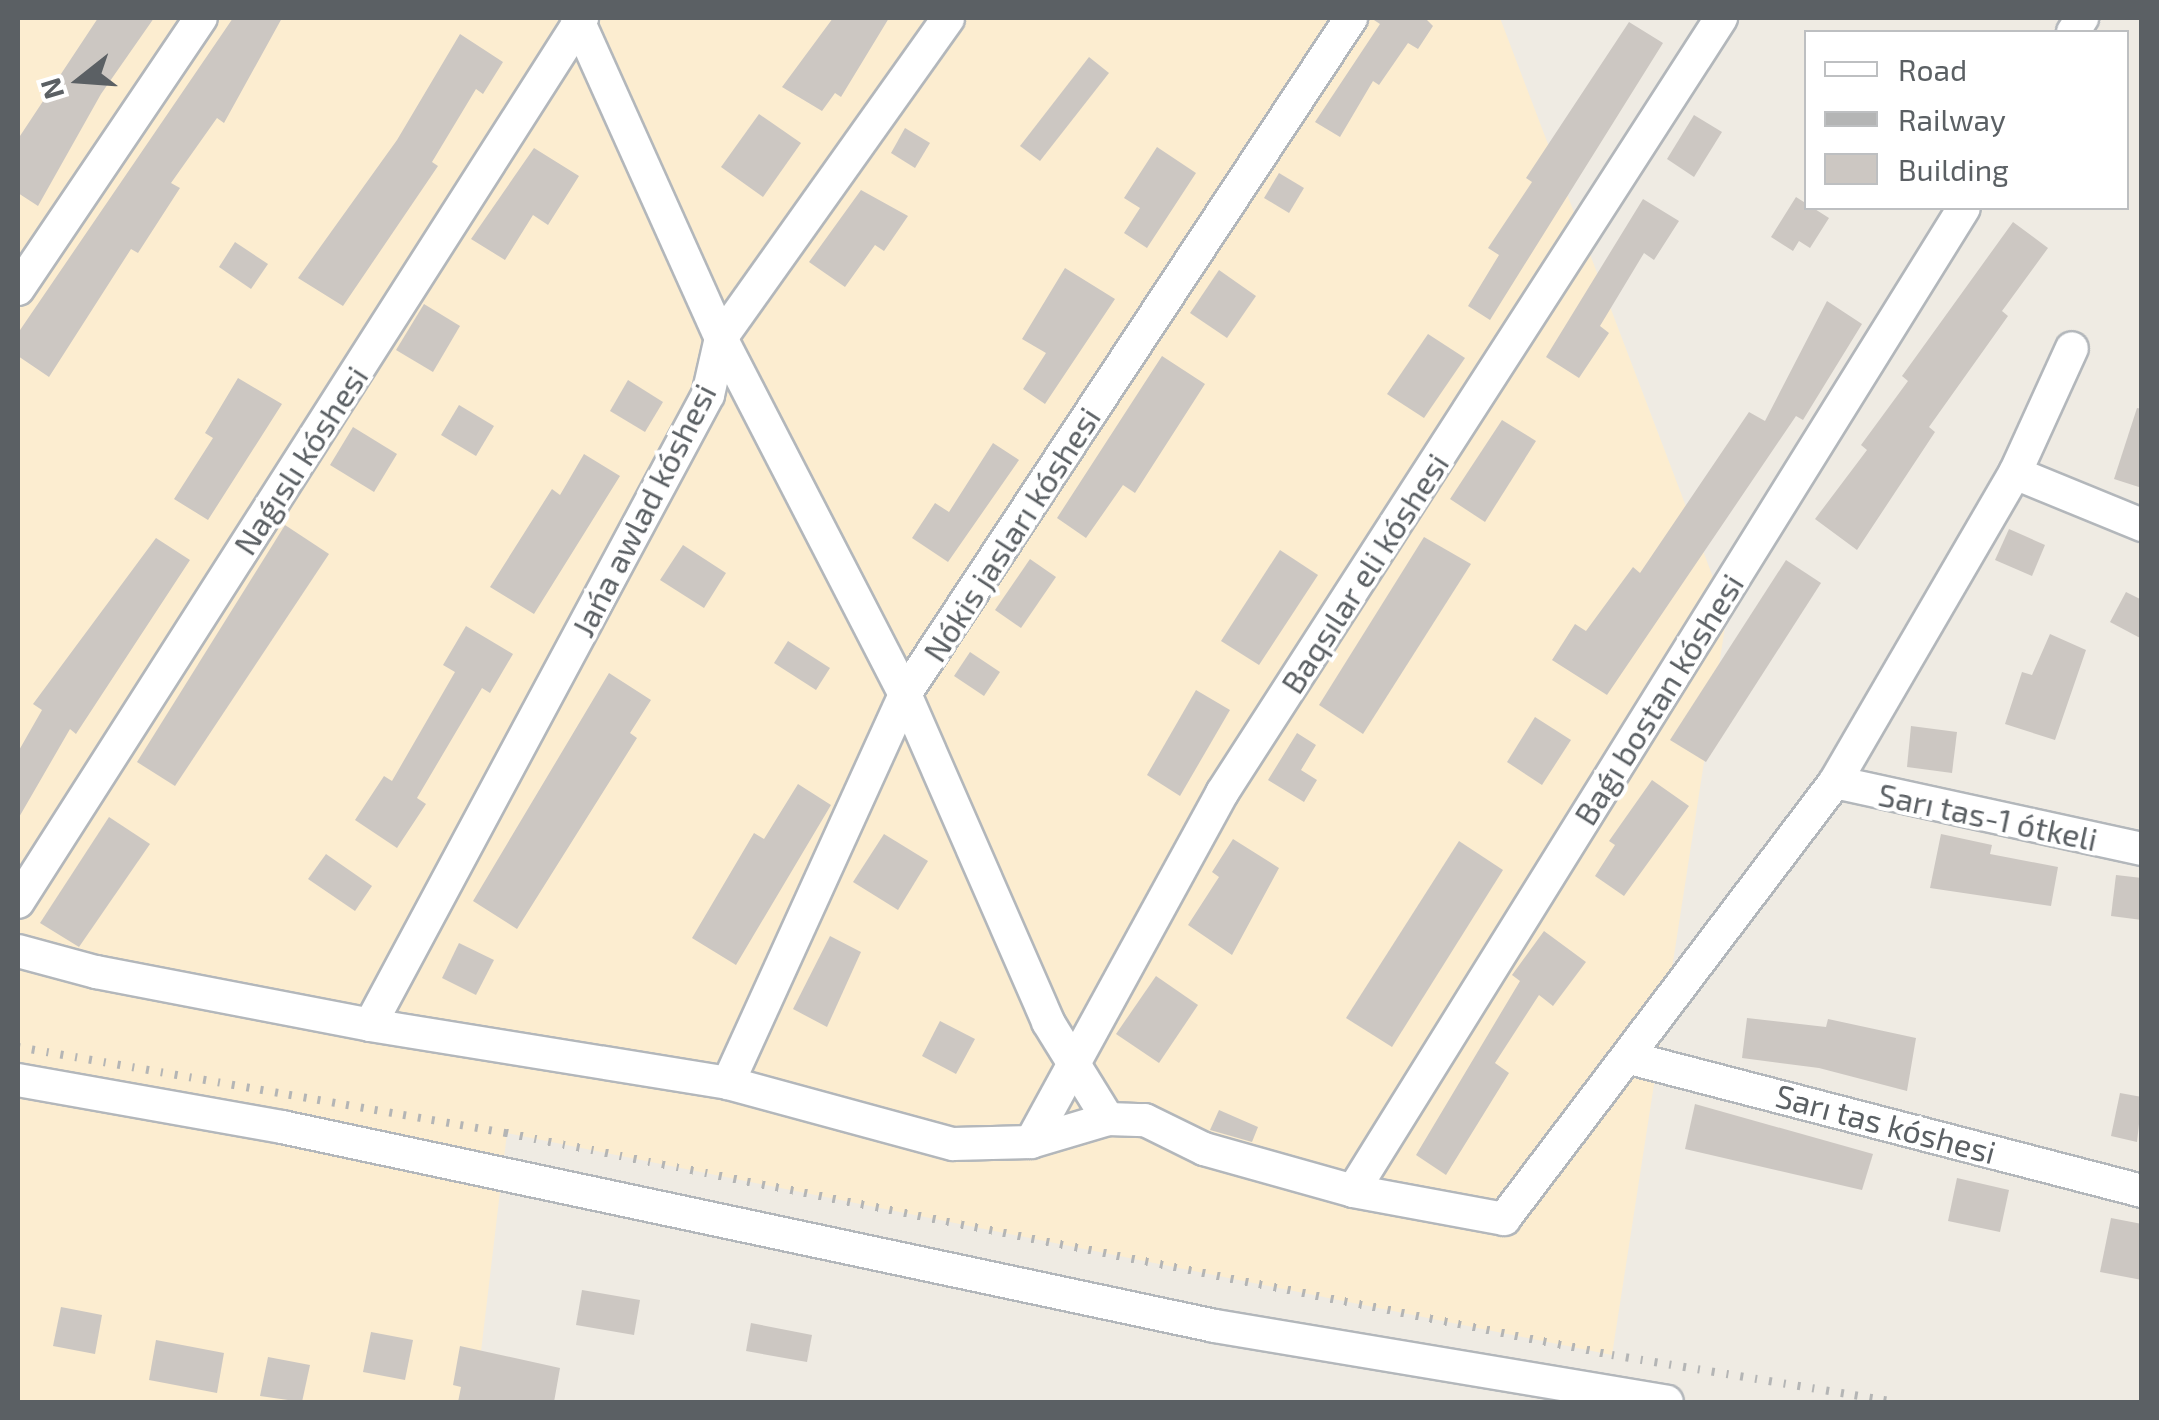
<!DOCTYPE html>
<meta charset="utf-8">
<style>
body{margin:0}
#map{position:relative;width:2159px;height:1420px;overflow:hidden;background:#efebe3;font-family:"Exo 2",sans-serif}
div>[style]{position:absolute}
.sand>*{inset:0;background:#fcedd0}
.building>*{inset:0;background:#ccc7c2}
.roads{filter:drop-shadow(2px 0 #b3b7bb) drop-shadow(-2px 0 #b3b7bb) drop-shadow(0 2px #b3b7bb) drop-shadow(0 -2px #b3b7bb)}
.minor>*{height:32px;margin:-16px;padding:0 16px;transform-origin:16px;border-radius:16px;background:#fff}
.rail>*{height:8px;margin-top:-4px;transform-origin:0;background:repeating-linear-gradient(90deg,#b4b5b5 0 2.5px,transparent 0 14.5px)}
span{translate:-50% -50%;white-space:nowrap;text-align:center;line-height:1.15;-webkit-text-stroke:8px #fff;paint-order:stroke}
.street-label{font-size:32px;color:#5b6064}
.frame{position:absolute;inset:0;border:20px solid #5b6064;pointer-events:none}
.legend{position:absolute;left:1804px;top:30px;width:325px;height:180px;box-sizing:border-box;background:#fff;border:2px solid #bdbfc1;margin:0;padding:12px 18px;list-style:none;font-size:30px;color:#5b6064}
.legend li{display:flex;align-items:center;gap:20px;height:50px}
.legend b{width:50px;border:2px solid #bdbfc1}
.north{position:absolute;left:30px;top:30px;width:100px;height:100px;-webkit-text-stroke:8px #fff;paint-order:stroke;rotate:253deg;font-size:28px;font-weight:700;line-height:40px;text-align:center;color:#5b6064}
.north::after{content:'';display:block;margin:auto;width:35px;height:45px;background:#5b6064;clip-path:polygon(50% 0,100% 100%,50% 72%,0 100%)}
</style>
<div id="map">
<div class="sand">
<div style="clip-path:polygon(18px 18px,1500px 18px,1727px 614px,1612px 1355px,507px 1133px,475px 1402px,18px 1402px)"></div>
</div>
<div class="building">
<div style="clip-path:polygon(98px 18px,154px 18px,101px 94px,38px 206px,18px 193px,18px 139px)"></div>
<div style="clip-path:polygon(233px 18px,282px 18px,224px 123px,217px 118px,171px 183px,180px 188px,138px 253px,131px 249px,49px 377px,18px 356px,18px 333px)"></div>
<div style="clip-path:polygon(833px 18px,889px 18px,841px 97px,835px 93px,822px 111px,782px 87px)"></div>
<div style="clip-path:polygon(1371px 18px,1425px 18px,1433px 26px,1418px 49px,1408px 43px,1379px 85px,1373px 81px,1340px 137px,1315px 122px,1380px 24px)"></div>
<div style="clip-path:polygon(1629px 22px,1663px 43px,1490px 320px,1468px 306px,1499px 255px,1488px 248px,1532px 182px,1526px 178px)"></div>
<div style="clip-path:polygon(460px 34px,503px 62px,483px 94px,476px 89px,432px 162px,438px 166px,343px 306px,298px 278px,397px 140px)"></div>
<div style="clip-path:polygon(1089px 57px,1109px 73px,1040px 161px,1020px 146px)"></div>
<div style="clip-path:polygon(759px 114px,801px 143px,763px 197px,721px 167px)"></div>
<div style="clip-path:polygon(1694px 115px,1722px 132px,1694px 177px,1667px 159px)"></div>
<div style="clip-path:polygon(905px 128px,930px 143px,915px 168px,891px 153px)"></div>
<div style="clip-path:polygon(1157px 147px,1196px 173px,1147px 248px,1124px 233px,1140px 208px,1124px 198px)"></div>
<div style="clip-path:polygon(534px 148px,579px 176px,548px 225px,533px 215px,505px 260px,471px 239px)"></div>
<div style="clip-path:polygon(1279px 173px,1304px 188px,1289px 213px,1264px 198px)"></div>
<div style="clip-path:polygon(861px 190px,908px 216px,884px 251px,875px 245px,845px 287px,809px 262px)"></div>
<div style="clip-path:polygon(1796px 197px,1829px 218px,1810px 248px,1799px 241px,1793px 251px,1771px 237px)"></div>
<div style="clip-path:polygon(1643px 199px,1679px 221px,1654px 260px,1644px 253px,1600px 326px,1609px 333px,1579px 378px,1546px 357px)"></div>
<div style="clip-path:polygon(2013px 222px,2048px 248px,2002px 311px,2008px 316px,1929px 427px,1935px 432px,1857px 550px,1815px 519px,1867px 450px,1861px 445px,1908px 381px,1902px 376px)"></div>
<div style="clip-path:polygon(235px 242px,268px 264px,251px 289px,219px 267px)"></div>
<div style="clip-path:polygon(1065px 268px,1115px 299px,1045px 404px,1023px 389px,1046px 353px,1022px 339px)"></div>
<div style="clip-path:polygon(1219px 270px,1256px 296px,1227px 338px,1190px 313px)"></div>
<div style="clip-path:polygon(1827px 301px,1862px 324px,1803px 420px,1796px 416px,1607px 695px,1552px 660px,1575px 624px,1586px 631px,1633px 567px,1640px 573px,1749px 412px,1765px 421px)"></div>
<div style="clip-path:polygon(424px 304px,460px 326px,433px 372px,396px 350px)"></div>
<div style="clip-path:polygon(1428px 334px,1465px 358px,1424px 418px,1387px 394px)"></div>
<div style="clip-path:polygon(1162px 356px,1205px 384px,1135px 493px,1123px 485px,1086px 538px,1057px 518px)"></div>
<div style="clip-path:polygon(238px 378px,282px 404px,208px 520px,174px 499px,213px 438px,205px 433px)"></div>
<div style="clip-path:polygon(628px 380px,663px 402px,645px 432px,610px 411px)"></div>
<div style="clip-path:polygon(459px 405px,494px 426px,476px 456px,441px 435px)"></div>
<div style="clip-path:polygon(2137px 408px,2142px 409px,2142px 488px,2114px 479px)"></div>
<div style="clip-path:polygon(1502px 420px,1536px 441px,1485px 522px,1450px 499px)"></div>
<div style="clip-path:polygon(353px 427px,397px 454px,374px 492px,330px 465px)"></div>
<div style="clip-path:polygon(993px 443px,1019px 460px,948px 562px,912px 538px,935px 503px,949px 512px)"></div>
<div style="clip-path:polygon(584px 454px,620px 476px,534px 614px,490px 587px,552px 489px,560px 495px)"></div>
<div style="clip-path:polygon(285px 525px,329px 554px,175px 786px,137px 762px)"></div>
<div style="clip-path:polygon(2009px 529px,2045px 545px,2032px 576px,1995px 560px)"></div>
<div style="clip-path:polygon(1424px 537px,1471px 564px,1363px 734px,1319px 705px)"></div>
<div style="clip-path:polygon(156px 538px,190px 560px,76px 734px,70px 729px,18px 819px,18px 752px,42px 710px,33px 704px)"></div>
<div style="clip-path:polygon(683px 545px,726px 573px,704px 608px,660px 580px)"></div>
<div style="clip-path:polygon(1280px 550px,1318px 575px,1259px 665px,1221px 641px)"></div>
<div style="clip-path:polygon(1030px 559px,1056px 577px,1021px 628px,995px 610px)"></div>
<div style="clip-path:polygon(1786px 560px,1821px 583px,1706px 762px,1670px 740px)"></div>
<div style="clip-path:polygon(2126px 592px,2142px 600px,2142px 639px,2110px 622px)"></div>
<div style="clip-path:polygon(466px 626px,513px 654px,490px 693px,482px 688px,417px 798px,426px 804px,397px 848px,355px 820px,384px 776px,392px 781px,455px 672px,443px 665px)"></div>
<div style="clip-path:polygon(2050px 634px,2086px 650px,2055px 740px,2005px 724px,2022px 672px,2032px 675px)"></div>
<div style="clip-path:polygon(788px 641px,830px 668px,816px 690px,774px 663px)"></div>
<div style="clip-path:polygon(970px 652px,1000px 672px,984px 696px,954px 676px)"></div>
<div style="clip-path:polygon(609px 673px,651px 700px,630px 733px,637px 738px,517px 929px,473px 901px)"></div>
<div style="clip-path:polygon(1196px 690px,1230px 710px,1180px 796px,1147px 775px)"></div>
<div style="clip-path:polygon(1535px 717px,1571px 740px,1542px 785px,1507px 762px)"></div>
<div style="clip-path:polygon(1911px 726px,1957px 732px,1952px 773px,1907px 767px)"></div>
<div style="clip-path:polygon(1297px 733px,1316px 745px,1301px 770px,1317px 780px,1304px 802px,1268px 780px)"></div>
<div style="clip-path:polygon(1652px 780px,1689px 806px,1624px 896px,1595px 876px,1615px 845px,1609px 841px)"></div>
<div style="clip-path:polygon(798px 784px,831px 805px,736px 965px,692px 938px,754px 833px,764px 839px)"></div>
<div style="clip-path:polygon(109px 817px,150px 844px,79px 947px,40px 923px)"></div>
<div style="clip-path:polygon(884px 834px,928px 861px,898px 910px,853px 882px)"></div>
<div style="clip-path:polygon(1941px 834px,1992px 845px,1990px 854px,2058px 867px,2051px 906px,1930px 888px)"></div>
<div style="clip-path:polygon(1233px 839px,1279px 868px,1232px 955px,1188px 925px,1219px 877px,1212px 872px)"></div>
<div style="clip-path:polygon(1459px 841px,1503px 870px,1392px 1047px,1346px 1018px)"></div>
<div style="clip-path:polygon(326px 854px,372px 886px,355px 911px,308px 879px)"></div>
<div style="clip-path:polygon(2116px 875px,2142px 878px,2142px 920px,2111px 916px)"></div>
<div style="clip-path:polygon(1544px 931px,1586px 962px,1553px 1006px,1539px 995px,1495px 1063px,1509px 1073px,1446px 1175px,1416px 1155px,1520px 981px,1512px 975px)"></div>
<div style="clip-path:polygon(830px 936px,861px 952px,827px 1027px,793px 1009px)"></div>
<div style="clip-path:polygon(459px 943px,494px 960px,476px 995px,442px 978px)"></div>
<div style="clip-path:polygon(1156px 976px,1198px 1005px,1159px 1063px,1116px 1034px)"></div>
<div style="clip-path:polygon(1747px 1018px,1826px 1027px,1828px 1019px,1916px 1038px,1907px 1091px,1819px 1068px,1742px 1058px)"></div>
<div style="clip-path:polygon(940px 1021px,975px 1039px,956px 1074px,922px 1056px)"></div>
<div style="clip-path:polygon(2120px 1093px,2142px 1097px,2137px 1142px,2111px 1136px)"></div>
<div style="clip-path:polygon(1695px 1104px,1873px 1154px,1862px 1190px,1685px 1149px)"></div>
<div style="clip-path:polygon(1219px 1110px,1258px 1127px,1252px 1142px,1210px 1130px)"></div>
<div style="clip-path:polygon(1957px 1178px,2009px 1190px,2000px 1232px,1948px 1221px)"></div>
<div style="clip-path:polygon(2111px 1218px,2142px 1224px,2142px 1280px,2100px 1272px)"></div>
<div style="clip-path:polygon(582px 1290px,640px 1300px,634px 1335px,576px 1325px)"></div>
<div style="clip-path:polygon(61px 1307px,102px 1315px,95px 1354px,53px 1346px)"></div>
<div style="clip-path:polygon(751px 1323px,812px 1335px,807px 1362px,746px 1351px)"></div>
<div style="clip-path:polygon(371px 1332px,413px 1340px,405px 1380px,363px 1372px)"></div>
<div style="clip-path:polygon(156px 1340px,224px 1353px,217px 1393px,149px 1380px)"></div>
<div style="clip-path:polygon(460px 1346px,560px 1368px,554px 1402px,458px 1402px,461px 1387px,453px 1385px)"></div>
<div style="clip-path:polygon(268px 1357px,310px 1365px,302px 1402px,260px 1396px)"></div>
</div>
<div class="roads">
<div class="minor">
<div style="left:577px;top:18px;width:351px;rotate:65.8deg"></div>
<div style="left:721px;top:338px;width:401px;rotate:62.7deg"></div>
<div style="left:905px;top:694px;width:358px;rotate:66.4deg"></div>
<div style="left:1048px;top:1022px;width:114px;rotate:58.3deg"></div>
<div style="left:2073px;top:32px;width:17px;rotate:-57deg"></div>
<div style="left:18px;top:289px;width:327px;rotate:-56deg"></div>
<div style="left:2015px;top:473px;width:137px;rotate:22.3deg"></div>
<div style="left:1835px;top:782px;width:314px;rotate:12.3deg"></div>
<div style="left:18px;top:902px;width:1049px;rotate:-57.46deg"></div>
<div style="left:18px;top:951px;width:81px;rotate:15.1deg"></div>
<div style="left:96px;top:972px;width:279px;rotate:10.9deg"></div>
<div style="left:370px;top:1025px;width:363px;rotate:9.2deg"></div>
<div style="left:728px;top:1083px;width:233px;rotate:15.2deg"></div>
<div style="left:953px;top:1144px;width:78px;rotate:-1.5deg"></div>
<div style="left:1031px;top:1142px;width:80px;rotate:-16.6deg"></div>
<div style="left:1108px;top:1119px;width:37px;rotate:2deg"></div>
<div style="left:1145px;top:1120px;width:66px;rotate:26.2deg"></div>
<div style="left:1204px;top:1149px;width:155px;rotate:15.7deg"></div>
<div style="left:1353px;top:1191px;width:154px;rotate:10.5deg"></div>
<div style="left:1504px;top:1219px;width:548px;rotate:-52.86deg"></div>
<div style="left:1835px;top:782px;width:358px;rotate:-59.8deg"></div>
<div style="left:2015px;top:473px;width:137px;rotate:-65.5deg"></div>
<div style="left:370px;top:1025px;width:715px;rotate:-61.79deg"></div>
<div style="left:708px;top:395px;width:58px;rotate:-77.2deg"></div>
<div style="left:721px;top:338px;width:392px;rotate:-54.6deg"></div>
<div style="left:1630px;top:1058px;width:529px;rotate:14.56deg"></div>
<div style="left:18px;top:1080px;width:268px;rotate:10.1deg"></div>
<div style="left:282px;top:1127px;width:954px;rotate:12.04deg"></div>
<div style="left:1215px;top:1326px;width:458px;rotate:9.5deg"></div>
<div style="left:728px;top:1083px;width:427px;rotate:-65.5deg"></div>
<div style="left:905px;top:694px;width:810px;rotate:-56.58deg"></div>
<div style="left:1031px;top:1142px;width:398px;rotate:-61.3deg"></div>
<div style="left:1222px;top:793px;width:922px;rotate:-57.22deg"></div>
<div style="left:1353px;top:1191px;width:1157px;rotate:-58.14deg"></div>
</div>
</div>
<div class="rail">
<div style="left:18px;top:1047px;width:496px;rotate:10deg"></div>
<div style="left:506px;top:1133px;width:1128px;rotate:11.35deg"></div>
<div style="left:1612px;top:1355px;width:289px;rotate:9.4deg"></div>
</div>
<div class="street-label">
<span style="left:300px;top:460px;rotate:-57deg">Naǵıslı kóshesi</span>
<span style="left:643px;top:510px;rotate:-63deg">Jańa awlad kóshesi</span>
<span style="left:1011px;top:534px;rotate:-57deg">Nókis jasları kóshesi</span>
<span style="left:1364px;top:573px;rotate:-57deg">Baqsılar eli kóshesi</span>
<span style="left:1658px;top:699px;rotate:-58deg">Baǵı bostan kóshesi</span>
<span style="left:1988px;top:816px;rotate:12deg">Sarı tas-1 ótkeli</span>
<span style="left:1886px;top:1123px;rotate:15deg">Sarı tas kóshesi</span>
</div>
<div class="frame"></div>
<ul class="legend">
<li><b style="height:12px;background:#fff"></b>Road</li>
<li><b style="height:12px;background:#b4b5b5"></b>Railway</li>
<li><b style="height:28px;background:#ccc7c2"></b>Building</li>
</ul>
<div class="north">N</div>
</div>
